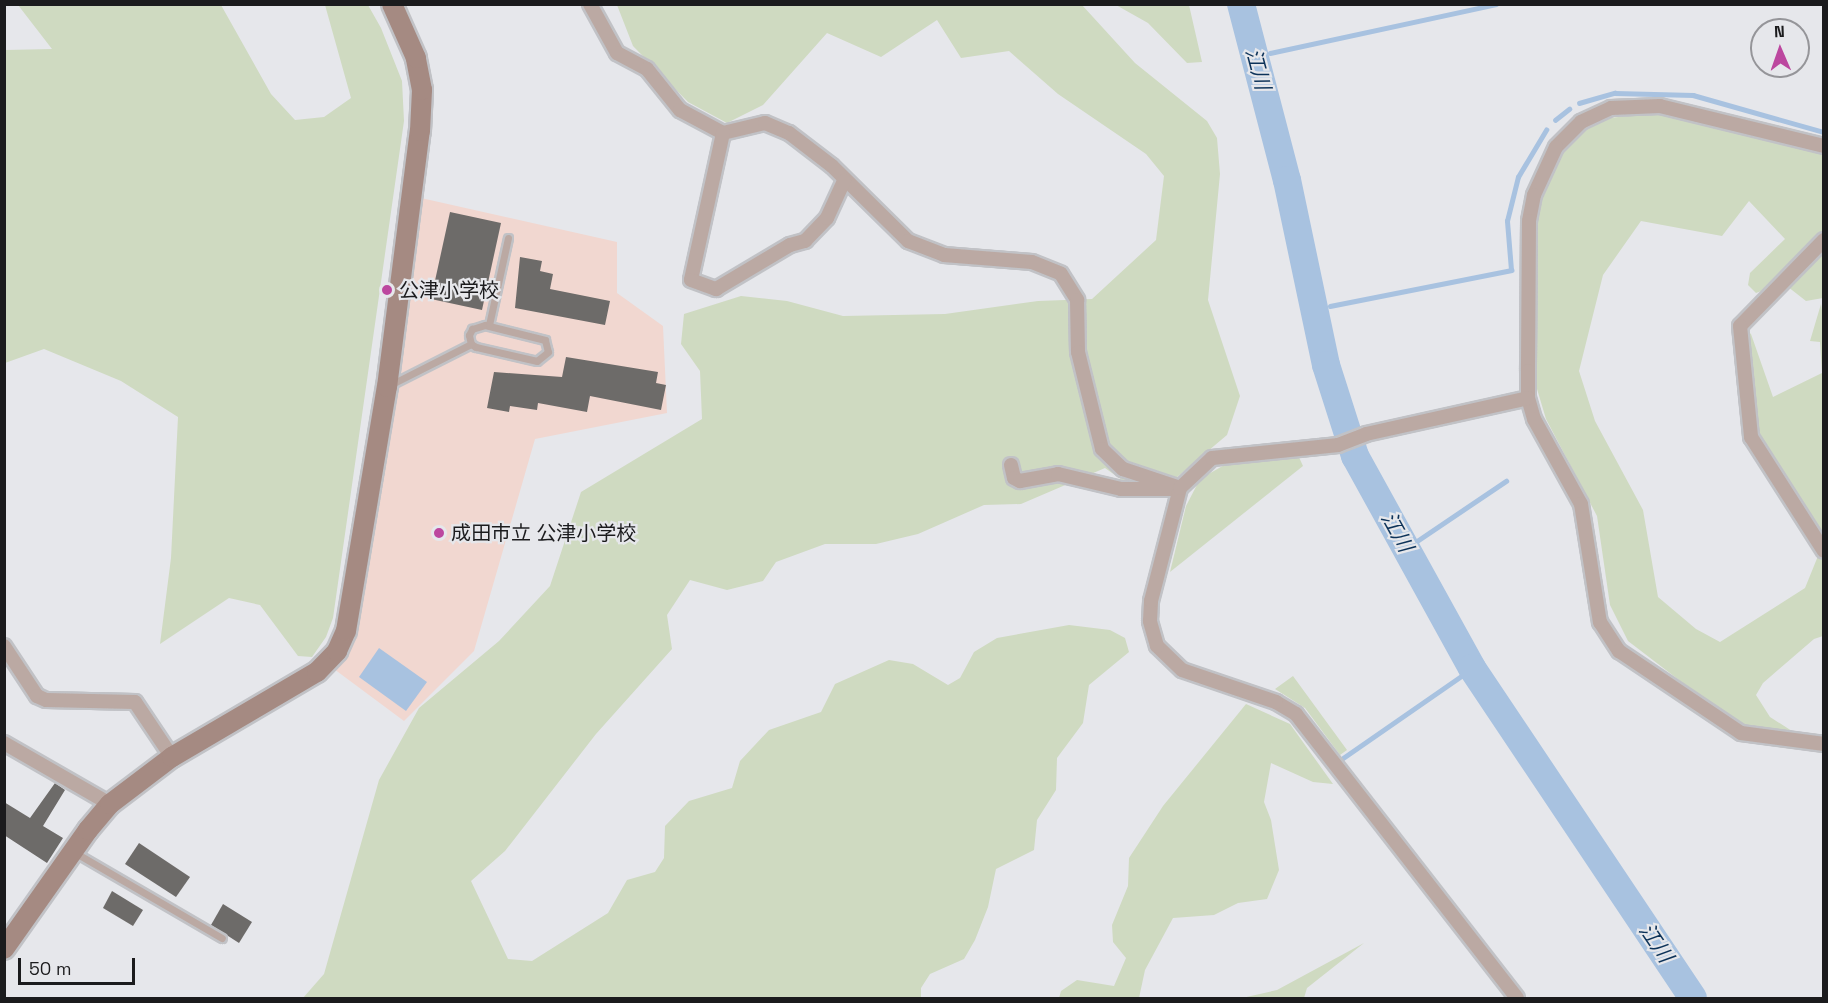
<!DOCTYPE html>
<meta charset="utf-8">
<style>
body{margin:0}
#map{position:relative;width:1828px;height:1003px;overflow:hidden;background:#e6e7eb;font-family:"Space Grotesk","Noto Sans JP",sans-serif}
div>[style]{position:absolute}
.education>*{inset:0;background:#f1d7d0}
.green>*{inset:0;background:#cfdac1}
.water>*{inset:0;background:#a8c2e0}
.stream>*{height:4.5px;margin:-2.25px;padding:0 2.25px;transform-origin:2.25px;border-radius:2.25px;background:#a8c2e0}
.river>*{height:28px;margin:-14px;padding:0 14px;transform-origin:14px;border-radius:14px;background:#a8c2e0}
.building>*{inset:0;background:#6d6b69}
.roads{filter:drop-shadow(2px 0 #c1c2c6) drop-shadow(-2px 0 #c1c2c6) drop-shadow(0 2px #c1c2c6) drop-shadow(0 -2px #c1c2c6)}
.lane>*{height:7px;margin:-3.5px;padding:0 3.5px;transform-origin:3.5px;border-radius:3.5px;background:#bba9a3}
.street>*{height:14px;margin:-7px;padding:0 7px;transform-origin:7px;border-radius:7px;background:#bba9a3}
.secondary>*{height:20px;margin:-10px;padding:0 10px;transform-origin:10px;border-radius:10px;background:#a58a82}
.dots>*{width:16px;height:16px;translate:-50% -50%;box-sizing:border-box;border:3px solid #e6e7eb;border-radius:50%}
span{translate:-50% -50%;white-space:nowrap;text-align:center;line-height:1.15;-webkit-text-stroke:4.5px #e6e7eb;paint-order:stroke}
.poi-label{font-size:20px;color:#1b1b1d}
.left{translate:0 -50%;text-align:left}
.water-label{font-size:21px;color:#0c3259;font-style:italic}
.frame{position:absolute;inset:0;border:6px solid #1b1b1d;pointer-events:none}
.north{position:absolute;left:1750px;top:18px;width:60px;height:60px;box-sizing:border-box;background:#e6e7eb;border:2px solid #959599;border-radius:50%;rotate:358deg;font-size:16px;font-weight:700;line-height:24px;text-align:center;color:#1b1b1d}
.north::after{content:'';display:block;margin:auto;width:21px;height:27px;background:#bc479f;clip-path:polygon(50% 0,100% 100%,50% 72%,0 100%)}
.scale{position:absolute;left:18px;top:958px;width:117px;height:27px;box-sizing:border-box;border:3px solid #1b1b1d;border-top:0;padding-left:8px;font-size:18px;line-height:21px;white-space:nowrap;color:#1b1b1d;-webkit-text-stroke:4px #e6e7eb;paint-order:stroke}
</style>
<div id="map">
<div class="education">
<div style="clip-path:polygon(421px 198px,617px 242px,617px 293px,663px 326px,667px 413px,535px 439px,474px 651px,404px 721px,334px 669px,347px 650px,355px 628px)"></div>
</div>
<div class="green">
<div style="clip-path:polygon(18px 5px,221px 5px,271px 94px,295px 120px,324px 117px,351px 98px,325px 5px,368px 5px,381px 28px,402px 81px,404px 121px,333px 618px,326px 637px,312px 657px,298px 656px,260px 605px,229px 598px,160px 644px,171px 558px,178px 417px,121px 381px,44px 349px,5px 363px,5px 50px,52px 49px)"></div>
<div style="clip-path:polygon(617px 5px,1082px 5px,1135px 63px,1207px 121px,1217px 138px,1220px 174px,1208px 300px,1240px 396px,1227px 435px,1164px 488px,1136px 490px,1105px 468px,1021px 504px,984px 505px,918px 534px,876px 544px,825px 544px,776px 562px,763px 581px,727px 590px,690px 580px,667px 615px,672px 649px,596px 734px,505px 851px,471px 881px,508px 959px,532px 961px,608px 913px,627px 880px,655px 872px,664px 858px,665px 826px,689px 801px,732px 788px,740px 761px,769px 730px,821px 712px,835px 684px,889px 660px,913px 664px,948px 685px,960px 678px,974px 652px,997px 638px,1069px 625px,1110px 630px,1125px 638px,1129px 652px,1089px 685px,1083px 723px,1057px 758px,1056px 790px,1037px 820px,1034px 850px,996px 869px,988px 907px,975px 940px,964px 959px,930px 974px,921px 988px,921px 998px,303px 998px,324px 974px,379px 780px,419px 708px,499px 641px,550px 586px,581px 492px,702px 419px,700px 371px,681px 344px,684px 314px,741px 296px,787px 301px,843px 316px,945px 314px,1038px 301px,1092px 299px,1156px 240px,1164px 176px,1146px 154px,1058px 94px,1009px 51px,961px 58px,937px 20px,881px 57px,827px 33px,763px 105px,727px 123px,688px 102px,633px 46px)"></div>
<div style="clip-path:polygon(1116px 5px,1189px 5px,1202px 62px,1187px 63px,1148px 23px)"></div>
<div style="clip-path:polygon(1657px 113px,1823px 153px,1823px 298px,1806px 301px,1783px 283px,1756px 293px,1748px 285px,1750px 273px,1785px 239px,1749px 201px,1722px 236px,1641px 221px,1603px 275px,1579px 371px,1595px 421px,1643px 510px,1658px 597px,1696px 629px,1720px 642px,1805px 588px,1818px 556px,1785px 483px,1758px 442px,1744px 328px,1751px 334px,1773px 397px,1822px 373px,1820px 342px,1810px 341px,1821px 304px,1824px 324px,1823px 636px,1814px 639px,1763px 683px,1756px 695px,1770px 717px,1795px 733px,1743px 729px,1628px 641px,1610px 605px,1597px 516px,1546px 419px,1537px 389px,1536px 227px,1540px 198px,1564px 146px,1577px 133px,1599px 119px)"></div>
<div style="clip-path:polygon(1298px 455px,1303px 466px,1170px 572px,1186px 506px,1200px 479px,1226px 464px)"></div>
<div style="clip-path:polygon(1293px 676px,1347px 750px,1340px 755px,1305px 708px,1275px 689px)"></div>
<div style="clip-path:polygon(1246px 704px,1290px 724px,1333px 784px,1313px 782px,1271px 763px,1264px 802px,1271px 820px,1279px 870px,1267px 899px,1238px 903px,1214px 915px,1173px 918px,1145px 970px,1139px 998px,1059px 998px,1061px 991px,1077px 980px,1114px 986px,1126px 958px,1113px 942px,1112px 925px,1128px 886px,1129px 858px,1163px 806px)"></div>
<div style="clip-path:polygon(1364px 943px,1307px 988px,1304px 998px,1242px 998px,1277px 990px)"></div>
</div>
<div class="water">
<div style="clip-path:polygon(379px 648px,427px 682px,406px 711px,359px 677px)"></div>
</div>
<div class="stream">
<div style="left:1270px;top:53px;width:231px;rotate:-12.2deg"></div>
<div style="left:1257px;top:56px;width:2px"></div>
<div style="left:1579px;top:103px;width:37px;rotate:-16deg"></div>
<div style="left:1615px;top:93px;width:78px;rotate:1.5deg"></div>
<div style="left:1693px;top:95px;width:136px;rotate:15.8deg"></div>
<div style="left:1555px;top:120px;width:18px;rotate:-38deg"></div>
<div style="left:1330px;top:306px;width:185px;rotate:-11.2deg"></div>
<div style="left:1511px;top:270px;width:49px;rotate:-94.7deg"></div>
<div style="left:1507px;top:221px;width:45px;rotate:-76deg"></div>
<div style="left:1518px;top:177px;width:55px;rotate:-59.2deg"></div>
<div style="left:1314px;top:310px;width:3px;rotate:-18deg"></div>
<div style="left:1414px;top:543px;width:111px;rotate:-34deg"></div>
<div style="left:1406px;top:549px;width:3px;rotate:-45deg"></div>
<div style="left:1470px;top:670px;width:3px;rotate:-45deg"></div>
<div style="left:1343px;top:758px;width:146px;rotate:-34.7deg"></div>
</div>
<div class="river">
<div style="left:1241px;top:4px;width:182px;rotate:75.4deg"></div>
<div style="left:1287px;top:180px;width:189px;rotate:78.1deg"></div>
<div style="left:1326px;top:365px;width:96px;rotate:72.3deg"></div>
<div style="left:1355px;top:456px;width:242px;rotate:61.1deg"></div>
<div style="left:1472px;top:668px;width:397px;rotate:56.2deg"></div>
</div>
<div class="building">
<div style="clip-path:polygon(450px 212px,501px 223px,482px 310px,431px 299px)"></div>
<div style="clip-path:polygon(520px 257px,542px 261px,540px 271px,553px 274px,550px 289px,610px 301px,605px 325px,515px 308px)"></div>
<div style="clip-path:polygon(566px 357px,658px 372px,656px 383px,666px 385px,661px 410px,590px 396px,587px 412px,538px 403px,537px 410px,510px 406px,509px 412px,487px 408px,494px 372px,562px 377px)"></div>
<div style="clip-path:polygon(55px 783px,65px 790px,43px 826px,63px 838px,47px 863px,4px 835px,4px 802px,30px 818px)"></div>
<div style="clip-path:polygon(139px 843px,190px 877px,176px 897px,125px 864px)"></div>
<div style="clip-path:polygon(112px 891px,143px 910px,133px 926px,103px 908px)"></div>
<div style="clip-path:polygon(223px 904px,252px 922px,239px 943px,211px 925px)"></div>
</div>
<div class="roads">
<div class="lane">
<div style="left:485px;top:325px;width:62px;rotate:14deg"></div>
<div style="left:545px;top:340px;width:12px;rotate:76deg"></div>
<div style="left:548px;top:352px;width:14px;rotate:141deg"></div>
<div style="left:537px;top:361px;width:63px;rotate:-167.1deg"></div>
<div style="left:476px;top:347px;width:6px;rotate:-149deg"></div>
<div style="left:471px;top:344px;width:9px;rotate:-103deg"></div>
<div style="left:469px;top:335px;width:7px;rotate:-63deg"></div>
<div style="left:472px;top:329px;width:14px;rotate:-17deg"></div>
<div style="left:489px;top:325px;width:89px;rotate:-77.7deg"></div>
<div style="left:390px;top:385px;width:91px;rotate:-26.8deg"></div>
<div style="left:74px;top:852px;width:171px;rotate:30.2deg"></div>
</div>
<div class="street">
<div style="left:590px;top:4px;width:56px;rotate:61.1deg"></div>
<div style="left:617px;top:53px;width:34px;rotate:28deg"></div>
<div style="left:647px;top:69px;width:53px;rotate:51.2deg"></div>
<div style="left:680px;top:110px;width:49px;rotate:28.1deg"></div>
<div style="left:723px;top:133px;width:43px;rotate:-13.4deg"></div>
<div style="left:765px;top:123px;width:26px;rotate:23deg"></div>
<div style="left:789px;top:133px;width:54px;rotate:37.5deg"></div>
<div style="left:832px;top:166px;width:107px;rotate:44.6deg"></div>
<div style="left:908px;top:241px;width:39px;rotate:21deg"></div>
<div style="left:944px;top:255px;width:88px;rotate:4.5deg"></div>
<div style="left:1032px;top:262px;width:31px;rotate:22deg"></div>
<div style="left:1061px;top:274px;width:31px;rotate:58deg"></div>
<div style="left:1077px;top:300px;width:52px;rotate:88.9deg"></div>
<div style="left:1078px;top:352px;width:100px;rotate:76.1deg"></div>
<div style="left:1102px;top:449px;width:29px;rotate:44deg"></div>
<div style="left:1123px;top:469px;width:60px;rotate:18.4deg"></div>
<div style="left:723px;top:133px;width:150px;rotate:102.3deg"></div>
<div style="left:691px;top:280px;width:27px;rotate:20deg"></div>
<div style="left:716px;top:289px;width:86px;rotate:-30.7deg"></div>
<div style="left:790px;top:245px;width:16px;rotate:-15deg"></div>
<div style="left:805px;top:241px;width:32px;rotate:-46deg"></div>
<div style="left:827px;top:218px;width:41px;rotate:-65.3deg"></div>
<div style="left:1824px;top:146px;width:169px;rotate:-166.3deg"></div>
<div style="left:1660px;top:106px;width:49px;rotate:177.7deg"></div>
<div style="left:1611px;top:108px;width:33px;rotate:155deg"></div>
<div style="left:1581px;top:122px;width:35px;rotate:135deg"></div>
<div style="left:1556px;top:147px;width:53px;rotate:114.6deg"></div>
<div style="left:1534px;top:195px;width:26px;rotate:101deg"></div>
<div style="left:1529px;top:221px;width:150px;rotate:90.4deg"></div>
<div style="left:1528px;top:371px;width:27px;rotate:90deg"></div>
<div style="left:1528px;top:398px;width:22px;rotate:74deg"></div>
<div style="left:1534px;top:419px;width:97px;rotate:61.1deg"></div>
<div style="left:1581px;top:504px;width:120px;rotate:80.9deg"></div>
<div style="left:1600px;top:622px;width:35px;rotate:57deg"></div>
<div style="left:1619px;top:651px;width:147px;rotate:33.9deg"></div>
<div style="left:1741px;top:733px;width:84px;rotate:7.5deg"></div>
<div style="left:1824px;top:240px;width:120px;rotate:134.3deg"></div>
<div style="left:1740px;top:326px;width:112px;rotate:84.3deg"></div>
<div style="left:1751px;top:437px;width:135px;rotate:57.4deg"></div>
<div style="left:1011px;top:465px;width:13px;rotate:77deg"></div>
<div style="left:1014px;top:478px;width:7px;rotate:27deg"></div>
<div style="left:1020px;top:481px;width:39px;rotate:-10deg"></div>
<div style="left:1058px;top:474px;width:65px;rotate:13.4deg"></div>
<div style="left:1121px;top:489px;width:54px"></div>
<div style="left:4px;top:646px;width:60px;rotate:56.6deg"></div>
<div style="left:37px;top:696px;width:10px;rotate:24deg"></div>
<div style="left:46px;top:700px;width:89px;rotate:1.3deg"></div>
<div style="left:135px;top:702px;width:66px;rotate:56.1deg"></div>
<div style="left:4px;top:743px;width:122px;rotate:29.9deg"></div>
<div style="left:1517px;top:998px;width:360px;rotate:-127.9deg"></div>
<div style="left:1296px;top:714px;width:23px;rotate:-149deg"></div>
<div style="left:1276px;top:702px;width:99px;rotate:-161.2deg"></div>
<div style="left:1182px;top:670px;width:35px;rotate:-136deg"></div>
<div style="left:1157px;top:646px;width:26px;rotate:-106deg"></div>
<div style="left:1150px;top:621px;width:20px;rotate:-87deg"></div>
<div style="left:1151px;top:601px;width:117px;rotate:-75.6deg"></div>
<div style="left:1180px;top:488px;width:44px;rotate:-43.2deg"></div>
<div style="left:1212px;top:458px;width:127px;rotate:-5.9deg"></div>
<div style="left:1338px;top:445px;width:30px;rotate:-21deg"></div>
<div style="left:1366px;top:434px;width:166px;rotate:-12.5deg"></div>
</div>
<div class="secondary">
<div style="left:4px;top:949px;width:146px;rotate:-54.8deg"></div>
<div style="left:88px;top:830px;width:34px;rotate:-50deg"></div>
<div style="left:110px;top:804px;width:78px;rotate:-37.2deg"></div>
<div style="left:172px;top:757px;width:168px;rotate:-30.4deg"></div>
<div style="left:317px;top:672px;width:29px;rotate:-46deg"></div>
<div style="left:337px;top:651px;width:22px;rotate:-66deg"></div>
<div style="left:346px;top:631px;width:247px;rotate:-80.5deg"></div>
<div style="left:387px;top:387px;width:258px;rotate:-82.7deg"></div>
<div style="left:420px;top:131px;width:41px;rotate:-87.2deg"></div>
<div style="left:422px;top:90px;width:33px;rotate:-101deg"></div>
<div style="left:416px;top:58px;width:59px;rotate:-114deg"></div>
</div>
</div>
<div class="dots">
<div style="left:387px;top:290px;background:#bc479f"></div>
<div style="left:439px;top:533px;background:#bc479f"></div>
</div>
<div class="poi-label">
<span class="left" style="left:399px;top:290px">公津小学校</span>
<span class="left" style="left:451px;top:533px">成田市立 公津小学校</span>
</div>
<div class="water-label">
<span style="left:1258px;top:69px;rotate:75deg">江川</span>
<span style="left:1397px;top:532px;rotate:61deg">江川</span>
<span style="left:1656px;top:943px;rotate:56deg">江川</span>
</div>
<div class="frame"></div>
<div class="north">N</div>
<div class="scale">50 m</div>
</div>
